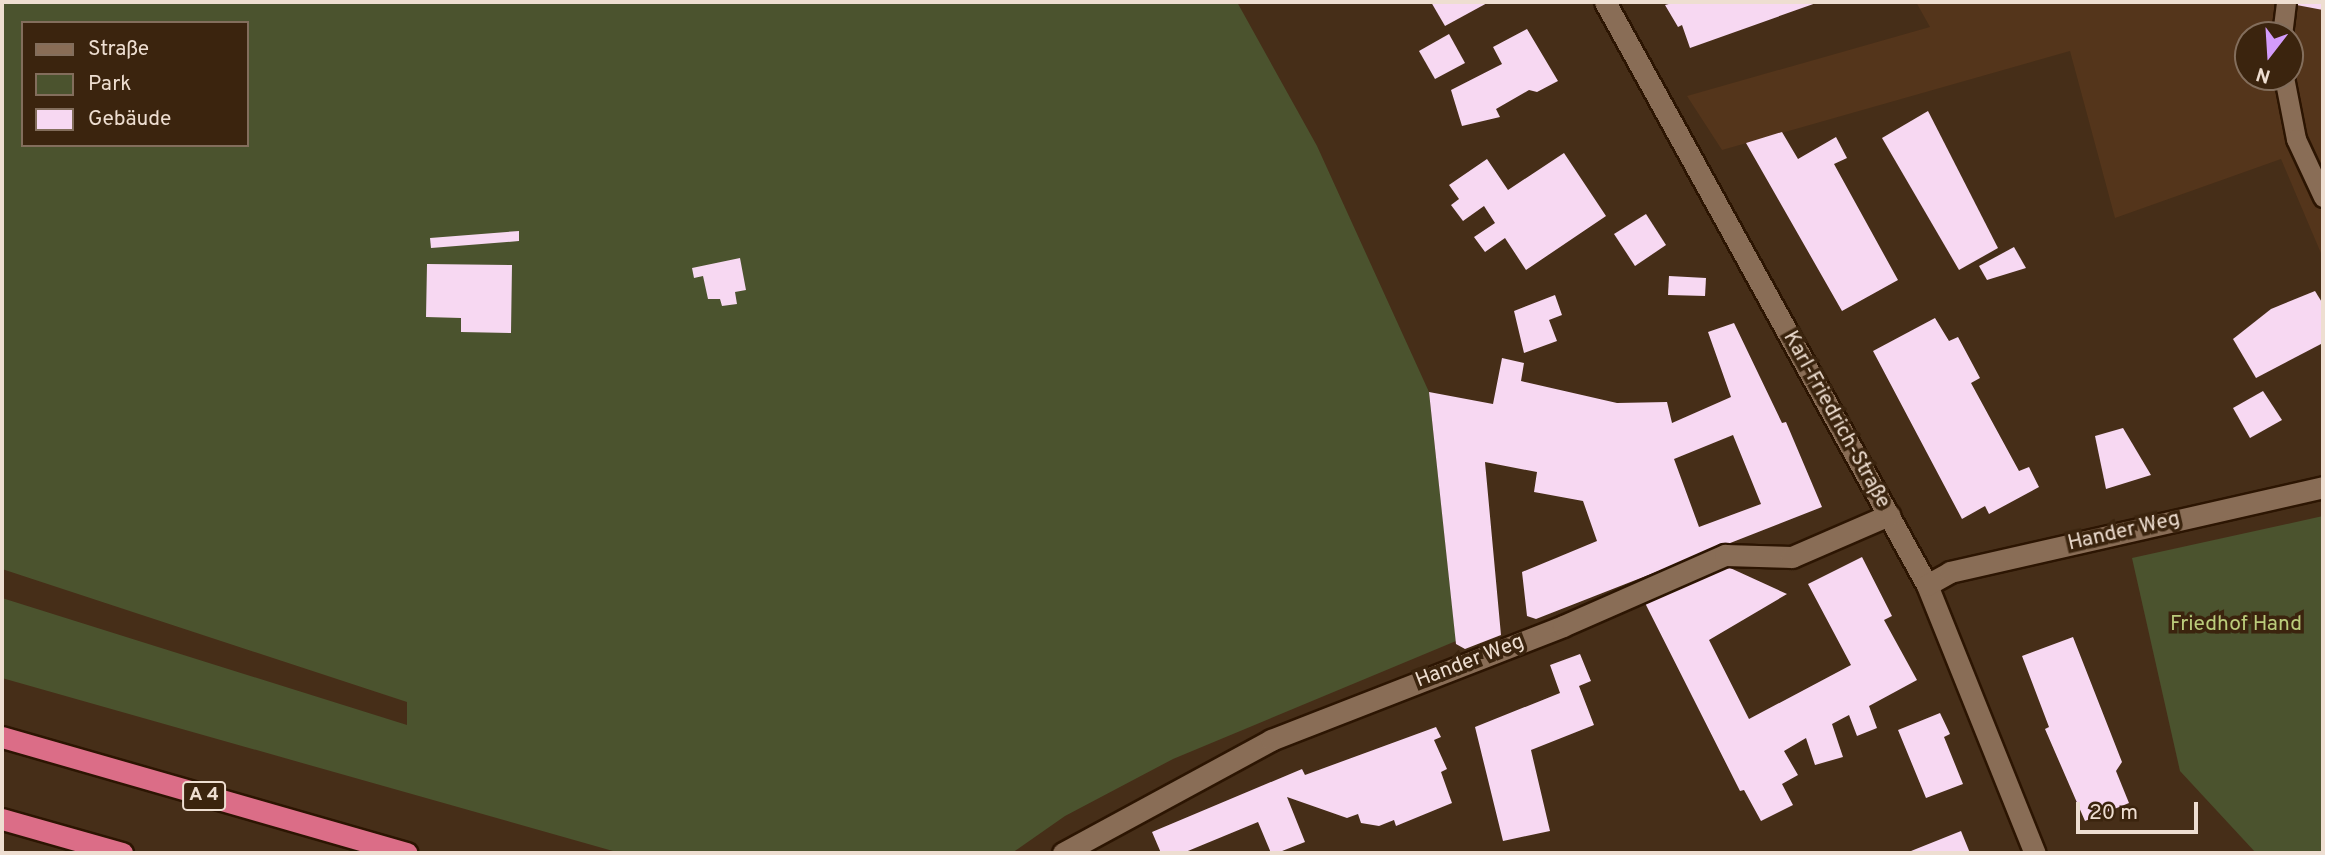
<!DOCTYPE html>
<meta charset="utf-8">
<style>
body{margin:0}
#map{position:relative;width:2325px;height:855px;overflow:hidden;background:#462e18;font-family:Overpass,sans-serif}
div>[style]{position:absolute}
.built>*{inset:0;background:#54351b}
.green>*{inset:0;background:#4b532e}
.building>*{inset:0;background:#f7d8f2}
.roads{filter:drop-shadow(2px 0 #2c1502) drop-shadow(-2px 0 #2c1502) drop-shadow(0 2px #2c1502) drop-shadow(0 -2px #2c1502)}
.service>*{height:19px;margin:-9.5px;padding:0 9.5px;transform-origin:9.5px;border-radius:9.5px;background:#896d56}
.minor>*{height:21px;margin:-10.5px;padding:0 10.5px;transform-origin:10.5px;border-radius:10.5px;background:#896d56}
.motorway>*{height:21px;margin:-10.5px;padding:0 10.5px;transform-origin:10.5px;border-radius:10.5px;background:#db6d87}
span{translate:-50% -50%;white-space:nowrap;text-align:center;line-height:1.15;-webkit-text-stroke:7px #3b240e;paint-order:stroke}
.shield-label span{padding:2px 5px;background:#3b240e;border:2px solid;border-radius:5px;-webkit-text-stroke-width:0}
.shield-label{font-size:19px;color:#eeded1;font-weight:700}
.street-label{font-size:21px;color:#eeded1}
.park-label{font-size:21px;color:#bbcc7b}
.frame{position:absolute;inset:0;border:4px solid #eeded1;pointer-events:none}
.legend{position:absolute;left:21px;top:21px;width:228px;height:126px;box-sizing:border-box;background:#3b240e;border:2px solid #836e5c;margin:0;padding:9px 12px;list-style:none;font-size:21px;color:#eeded1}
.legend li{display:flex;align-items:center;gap:14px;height:35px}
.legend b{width:35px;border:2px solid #836e5c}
.north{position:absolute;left:2234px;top:21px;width:70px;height:70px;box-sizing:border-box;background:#3b240e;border:2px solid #836e5c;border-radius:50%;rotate:197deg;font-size:19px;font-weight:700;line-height:28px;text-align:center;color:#eeded1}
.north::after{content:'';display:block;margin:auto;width:24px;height:32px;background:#d49cfc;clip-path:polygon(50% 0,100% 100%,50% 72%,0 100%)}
.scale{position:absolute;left:2076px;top:802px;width:122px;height:32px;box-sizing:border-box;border:4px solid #eeded1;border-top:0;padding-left:9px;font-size:21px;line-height:24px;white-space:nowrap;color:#eeded1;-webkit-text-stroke:5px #3b240e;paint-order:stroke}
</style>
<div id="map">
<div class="built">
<div style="clip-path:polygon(evenodd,1916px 2px,2323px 2px,2323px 258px,2281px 159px,2115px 218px,2070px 51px,1722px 150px,1687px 96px,1930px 27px,1916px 2px,2248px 35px,2290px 35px,2290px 77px,2248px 77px,2248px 35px)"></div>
</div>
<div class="green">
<div style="clip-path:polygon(evenodd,2px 2px,1237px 2px,1317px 146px,1429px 392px,1456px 641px,1173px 759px,1065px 816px,1012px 853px,620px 853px,2px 678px,2px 598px,407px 725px,407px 702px,2px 569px,2px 2px,23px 23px,247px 23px,247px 145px,23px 145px,23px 23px)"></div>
<div style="clip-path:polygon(2323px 516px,2323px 853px,2256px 853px,2180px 771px,2132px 558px)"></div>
</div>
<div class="building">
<div style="clip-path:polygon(1431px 2px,1489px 2px,1445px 26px)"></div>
<div style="clip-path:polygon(1676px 2px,1819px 2px,1690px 48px,1682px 25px,1678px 27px,1665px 5px)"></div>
<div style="clip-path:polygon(2323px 2px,2323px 10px,2286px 3px,2287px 2px)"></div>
<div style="clip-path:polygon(1527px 29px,1558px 81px,1537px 92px,1529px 90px,1496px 109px,1500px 117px,1462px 126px,1451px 90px,1502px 64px,1493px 47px)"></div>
<div style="clip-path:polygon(1449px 34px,1465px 63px,1435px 79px,1419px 51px)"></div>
<div style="clip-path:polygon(1928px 111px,1998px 248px,1959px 270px,1882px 138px)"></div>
<div style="clip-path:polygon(1782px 132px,1798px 159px,1836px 137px,1847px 158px,1834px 164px,1898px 280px,1842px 311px,1746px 143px)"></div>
<div style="clip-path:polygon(1564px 153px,1606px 216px,1526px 270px,1505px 238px,1485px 252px,1474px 237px,1495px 223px,1484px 206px,1463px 221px,1451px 205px,1459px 199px,1449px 185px,1487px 159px,1508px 190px)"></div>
<div style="clip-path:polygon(1646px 214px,1666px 245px,1635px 266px,1614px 234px)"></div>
<div style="clip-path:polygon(519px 231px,519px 241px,431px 248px,430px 238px)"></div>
<div style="clip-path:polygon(2014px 247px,2026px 268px,1987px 280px,1979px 266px)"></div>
<div style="clip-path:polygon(740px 258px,746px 290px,735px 292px,737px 304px,722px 306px,720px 299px,708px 299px,703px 276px,694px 278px,692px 268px)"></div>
<div style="clip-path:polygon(427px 264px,512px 265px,511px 333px,461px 332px,461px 318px,426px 317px)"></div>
<div style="clip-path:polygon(1669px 276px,1706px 278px,1705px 296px,1668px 295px)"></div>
<div style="clip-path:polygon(2315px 291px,2323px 304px,2321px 344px,2256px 378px,2233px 339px,2271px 309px)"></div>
<div style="clip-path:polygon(1555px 295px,1562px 315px,1549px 320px,1557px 341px,1524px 353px,1514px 311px)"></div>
<div style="clip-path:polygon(1935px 318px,1949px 341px,1958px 337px,1980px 378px,1971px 383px,2019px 471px,2029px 467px,2039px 487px,1989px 514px,1985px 506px,1962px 519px,1873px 351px)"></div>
<div style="clip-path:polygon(evenodd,1734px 323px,1782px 423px,1786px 422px,1822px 507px,1536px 619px,1527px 616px,1522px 572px,1597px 541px,1583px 501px,1534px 492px,1537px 472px,1485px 462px,1501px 635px,1465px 649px,1456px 644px,1429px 392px,1493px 404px,1502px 358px,1524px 363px,1521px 381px,1617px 403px,1667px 402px,1672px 423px,1731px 397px,1708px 332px,1734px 323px,1733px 435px,1761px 504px,1699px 527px,1674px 459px,1733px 435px)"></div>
<div style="clip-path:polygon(2263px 391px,2282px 420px,2250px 438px,2233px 408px)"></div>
<div style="clip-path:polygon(2123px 428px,2151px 475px,2106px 489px,2095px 436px)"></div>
<div style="clip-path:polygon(1862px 557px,1892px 616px,1884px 620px,1917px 680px,1869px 706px,1877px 728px,1857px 736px,1849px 715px,1832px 724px,1843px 757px,1815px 765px,1806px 738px,1784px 751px,1798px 775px,1782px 784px,1793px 805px,1761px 821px,1744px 790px,1740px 791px,1645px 603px,1728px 567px,1787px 594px,1709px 640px,1749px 719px,1851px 665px,1808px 584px)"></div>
<div style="clip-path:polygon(2073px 637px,2122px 762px,2116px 771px,2129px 803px,2085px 821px,2045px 729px,2049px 727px,2022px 656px)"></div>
<div style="clip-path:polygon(1580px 654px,1591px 681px,1579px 686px,1594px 725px,1531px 750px,1550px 831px,1503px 841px,1475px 727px,1560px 693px,1550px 665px)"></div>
<div style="clip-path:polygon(1940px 713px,1950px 734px,1944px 737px,1963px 784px,1926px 798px,1898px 730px)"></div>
<div style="clip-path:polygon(1436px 727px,1441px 737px,1434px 740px,1447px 769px,1441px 772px,1452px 803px,1396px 826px,1394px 820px,1379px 826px,1361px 823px,1358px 814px,1347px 818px,1287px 797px,1305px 842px,1277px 853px,1271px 853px,1258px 822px,1183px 853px,1161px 853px,1152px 832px,1302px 769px,1305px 775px)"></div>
<div style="clip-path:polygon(1961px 831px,1970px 853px,1906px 853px)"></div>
</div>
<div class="roads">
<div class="service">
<div style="left:2282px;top:35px;width:33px;rotate:-83deg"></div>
<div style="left:2284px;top:77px;width:63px;rotate:79deg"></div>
<div style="left:2296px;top:139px;width:64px;rotate:65deg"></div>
</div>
<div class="minor">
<div style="left:1605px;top:2px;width:666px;rotate:61.09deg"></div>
<div style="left:1927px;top:585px;width:289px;rotate:68.1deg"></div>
<div style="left:1927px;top:585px;width:26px;rotate:-29deg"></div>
<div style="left:1950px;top:572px;width:383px;rotate:-12.8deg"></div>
<div style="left:1063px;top:853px;width:237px;rotate:-28.5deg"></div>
<div style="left:1271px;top:740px;width:313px;rotate:-21.3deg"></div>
<div style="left:1563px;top:626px;width:177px;rotate:-23.7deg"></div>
<div style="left:1725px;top:555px;width:67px;rotate:1.7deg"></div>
<div style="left:1792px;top:557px;width:106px;rotate:-23.4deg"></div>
</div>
<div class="motorway">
<div style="left:2px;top:737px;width:421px;rotate:16deg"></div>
<div style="left:2px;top:819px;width:125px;rotate:15.8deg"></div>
</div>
</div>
<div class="shield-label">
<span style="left:204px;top:796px">A 4</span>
</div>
<div class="street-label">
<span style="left:1836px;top:420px;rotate:61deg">Karl-Friedrich-Straße</span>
<span style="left:2124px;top:532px;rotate:-13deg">Hander Weg</span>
<span style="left:1470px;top:662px;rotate:-21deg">Hander Weg</span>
</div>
<div class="park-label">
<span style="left:2236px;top:625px">Friedhof Hand</span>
</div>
<div class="frame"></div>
<ul class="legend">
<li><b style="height:9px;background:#896d56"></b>Straße</li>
<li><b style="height:19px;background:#4b532e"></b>Park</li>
<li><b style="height:19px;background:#f7d8f2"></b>Gebäude</li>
</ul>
<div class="north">N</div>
<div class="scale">20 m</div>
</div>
